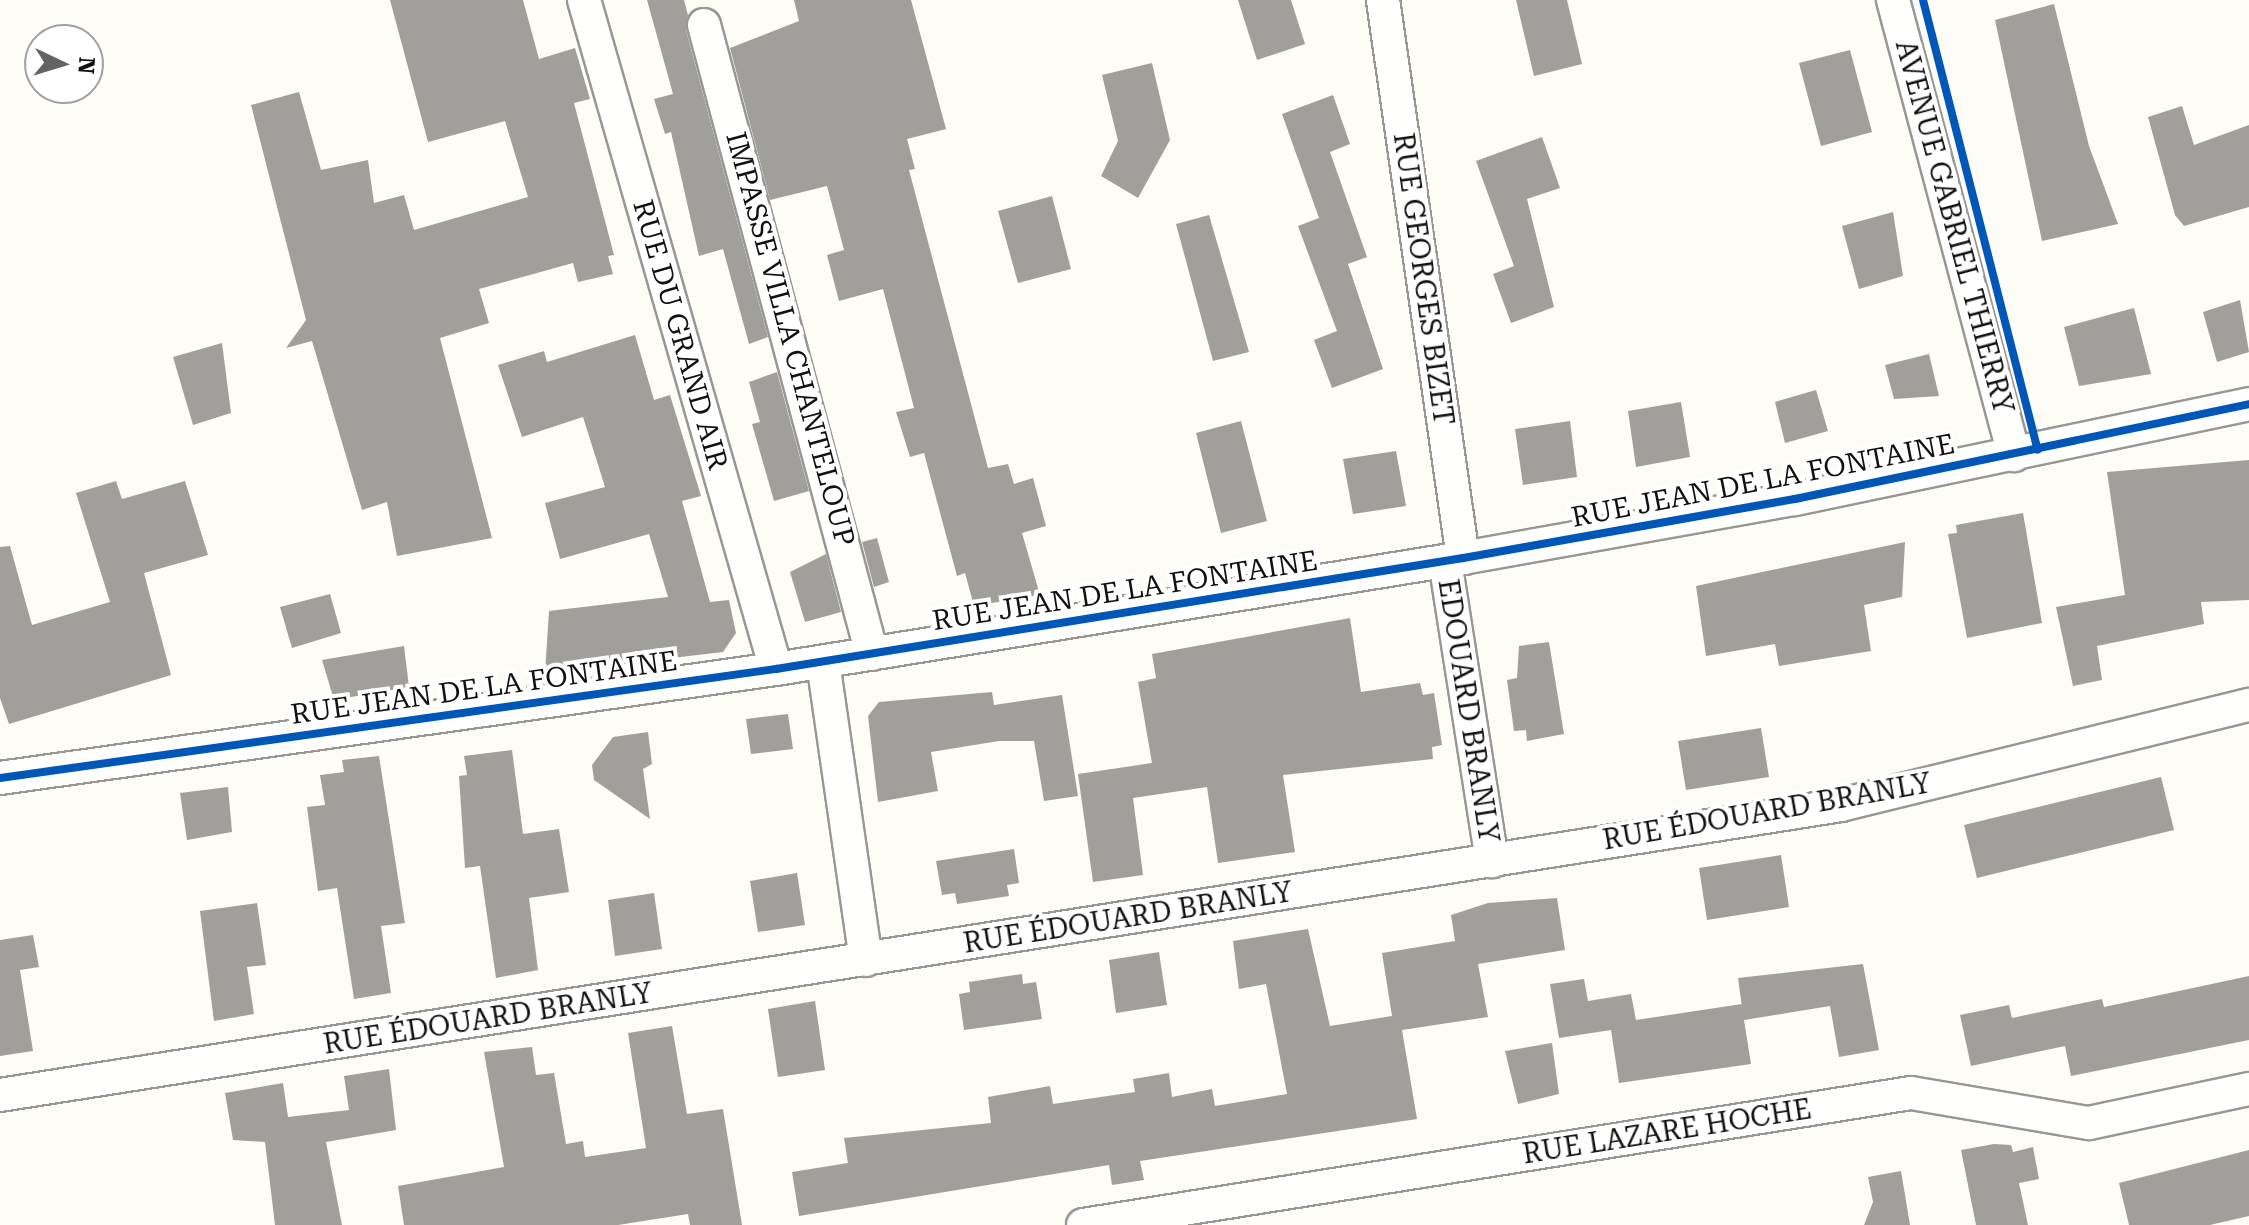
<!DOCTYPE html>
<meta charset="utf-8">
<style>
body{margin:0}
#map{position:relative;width:2249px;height:1225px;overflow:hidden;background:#fdfcf7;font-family:"Roboto Serif",serif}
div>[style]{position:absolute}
.building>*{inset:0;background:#a19f9c}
.roads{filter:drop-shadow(2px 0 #979795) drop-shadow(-2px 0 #979795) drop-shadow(0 2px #979795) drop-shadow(0 -2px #979795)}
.minor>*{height:32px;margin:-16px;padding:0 16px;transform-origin:16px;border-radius:16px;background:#fffffe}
.cycleway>*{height:8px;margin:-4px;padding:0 4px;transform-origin:4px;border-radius:4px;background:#0057b8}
span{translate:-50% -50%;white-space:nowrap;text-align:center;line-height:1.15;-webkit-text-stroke:8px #fff;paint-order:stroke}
.street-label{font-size:28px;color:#111}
.north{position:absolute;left:24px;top:24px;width:80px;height:80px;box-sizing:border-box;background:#fff;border:2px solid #a0a0a0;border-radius:50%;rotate:94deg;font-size:22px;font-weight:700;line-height:32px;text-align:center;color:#111}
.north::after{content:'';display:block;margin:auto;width:28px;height:36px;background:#646362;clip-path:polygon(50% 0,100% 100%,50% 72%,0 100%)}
</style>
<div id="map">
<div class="building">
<div style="clip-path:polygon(390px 0,523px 0,539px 59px,575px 48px,590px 99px,574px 103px,614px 255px,608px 256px,613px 274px,578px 282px,573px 263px,479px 289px,489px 323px,440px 338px,492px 538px,397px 556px,387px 502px,362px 510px,312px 341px,286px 348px,306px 320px,251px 105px,299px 92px,321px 170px,368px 160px,374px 203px,404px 195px,414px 230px,528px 197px,505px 121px,428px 142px)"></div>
<div style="clip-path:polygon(647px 0,684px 0,688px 15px,686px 30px,768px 337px,749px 344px,723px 249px,699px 256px,671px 132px,665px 134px,654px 99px,673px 94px)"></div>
<div style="clip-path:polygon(794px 0,911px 0,946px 129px,907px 139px,915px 169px,909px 170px,988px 468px,1008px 464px,1014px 484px,1033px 478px,1046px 526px,1022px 533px,1040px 595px,974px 606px,965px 573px,957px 576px,924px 453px,910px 457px,896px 412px,914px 408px,883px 289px,839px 301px,827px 255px,844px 250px,827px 186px,770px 200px,730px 48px,799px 21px)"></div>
<div style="clip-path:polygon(1238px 0,1291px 0,1305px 44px,1257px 60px)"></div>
<div style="clip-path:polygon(1516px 0,1567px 0,1582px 64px,1534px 76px)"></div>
<div style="clip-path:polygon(2054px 4px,2089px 146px,2118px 224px,2042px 241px,1995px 20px)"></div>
<div style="clip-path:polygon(1850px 50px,1872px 132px,1821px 146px,1799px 63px)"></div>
<div style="clip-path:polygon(1152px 63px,1170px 140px,1138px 198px,1101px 176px,1118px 141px,1102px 75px)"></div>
<div style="clip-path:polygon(1333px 95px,1350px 144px,1330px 152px,1367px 257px,1348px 264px,1383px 369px,1332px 388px,1314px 340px,1337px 331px,1298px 226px,1319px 218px,1282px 114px)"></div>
<div style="clip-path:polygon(2182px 106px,2194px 145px,2249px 125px,2249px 207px,2184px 226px,2175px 215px,2148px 117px)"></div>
<div style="clip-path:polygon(1542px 137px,1560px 188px,1527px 199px,1554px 307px,1511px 323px,1493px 274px,1514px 266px,1476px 161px)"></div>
<div style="clip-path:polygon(1052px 196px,1071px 269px,1018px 283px,998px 211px)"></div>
<div style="clip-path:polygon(1893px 212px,1903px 276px,1859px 289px,1842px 226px)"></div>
<div style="clip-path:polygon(1209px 215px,1249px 352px,1213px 361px,1176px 224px)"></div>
<div style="clip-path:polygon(2240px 300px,2249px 352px,2217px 362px,2203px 312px)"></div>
<div style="clip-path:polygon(2134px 308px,2151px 374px,2079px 386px,2064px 327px)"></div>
<div style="clip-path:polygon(635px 335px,654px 400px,670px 395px,701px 496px,682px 501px,710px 602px,729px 600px,736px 633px,723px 652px,545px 673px,549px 611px,668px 597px,649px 534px,560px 559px,545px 503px,605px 487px,583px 417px,522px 437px,498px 365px,544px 351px,547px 362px)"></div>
<div style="clip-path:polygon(222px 343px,231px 413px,193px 425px,173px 357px)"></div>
<div style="clip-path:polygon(1929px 354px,1939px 396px,1894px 399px,1885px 365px)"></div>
<div style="clip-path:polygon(777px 372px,809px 491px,774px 501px,752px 424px,760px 422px,749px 382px)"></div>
<div style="clip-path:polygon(1816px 390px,1828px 431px,1785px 443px,1775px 402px)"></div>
<div style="clip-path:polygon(1681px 402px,1690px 457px,1636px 467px,1628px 411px)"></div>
<div style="clip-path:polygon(1241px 421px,1267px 521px,1221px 533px,1196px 433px)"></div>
<div style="clip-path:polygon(1570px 421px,1577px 477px,1523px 485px,1515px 429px)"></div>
<div style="clip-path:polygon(1396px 451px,1406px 506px,1353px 514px,1343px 459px)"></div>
<div style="clip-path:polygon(2249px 460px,2249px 600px,2201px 602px,2204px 624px,2097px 646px,2102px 680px,2073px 686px,2056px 607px,2125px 595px,2107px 472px)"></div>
<div style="clip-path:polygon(116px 481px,122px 499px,185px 481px,208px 555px,144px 573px,171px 675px,9px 724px,0 698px,0 547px,10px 546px,32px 625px,110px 602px,76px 493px)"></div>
<div style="clip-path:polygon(2023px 513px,2042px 623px,1967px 638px,1948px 534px,1957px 533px,1956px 525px)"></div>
<div style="clip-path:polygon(877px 538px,889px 582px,874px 587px,862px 542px)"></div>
<div style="clip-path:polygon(1905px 542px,1902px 597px,1864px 605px,1871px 651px,1779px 666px,1775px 644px,1706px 656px,1696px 586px)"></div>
<div style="clip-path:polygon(826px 554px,841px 612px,805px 622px,790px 572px)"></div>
<div style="clip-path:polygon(330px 594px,341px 633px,292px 648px,280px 607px)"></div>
<div style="clip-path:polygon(1350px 618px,1361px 692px,1420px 683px,1423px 695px,1434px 693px,1442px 745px,1432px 747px,1433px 759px,1283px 775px,1295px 852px,1218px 863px,1207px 787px,1133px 798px,1143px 875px,1093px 882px,1078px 774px,1152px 763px,1138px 682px,1156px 678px,1152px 654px)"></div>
<div style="clip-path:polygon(1549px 642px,1564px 734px,1527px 741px,1526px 730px,1514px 731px,1507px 680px,1517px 678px,1519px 646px)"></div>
<div style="clip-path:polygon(404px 646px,409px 687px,334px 700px,322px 660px)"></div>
<div style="clip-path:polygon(992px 692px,994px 705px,1062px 695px,1078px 796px,1044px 801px,1034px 741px,999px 741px,931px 752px,938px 791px,878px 802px,868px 716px,879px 702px)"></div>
<div style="clip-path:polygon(788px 714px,793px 749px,751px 754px,746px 719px)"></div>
<div style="clip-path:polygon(1761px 728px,1769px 777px,1686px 790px,1678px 741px)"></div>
<div style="clip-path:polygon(648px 732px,652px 764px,643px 769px,650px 819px,594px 780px,592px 765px,613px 737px)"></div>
<div style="clip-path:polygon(512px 750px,523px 834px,559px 829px,569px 892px,529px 898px,538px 970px,496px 978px,480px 866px,465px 868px,459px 776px,467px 775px,464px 756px)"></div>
<div style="clip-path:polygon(379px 756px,405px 923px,381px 926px,391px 993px,354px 999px,337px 888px,318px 891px,307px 807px,325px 805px,320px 775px,344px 772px,342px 760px)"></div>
<div style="clip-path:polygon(2161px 777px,2174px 830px,1977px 878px,1964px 825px)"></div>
<div style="clip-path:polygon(228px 787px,232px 832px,187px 840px,180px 793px)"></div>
<div style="clip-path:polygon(1014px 849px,1019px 883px,1007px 885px,1009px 896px,957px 904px,955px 893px,942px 895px,936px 861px)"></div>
<div style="clip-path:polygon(1781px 855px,1789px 907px,1707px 920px,1699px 868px)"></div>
<div style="clip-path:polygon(797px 873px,805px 925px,758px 932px,750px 881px)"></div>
<div style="clip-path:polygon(654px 893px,662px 949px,615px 956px,608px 900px)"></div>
<div style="clip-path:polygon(1557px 898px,1565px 950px,1478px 964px,1488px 1017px,1402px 1030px,1417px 1119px,1140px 1161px,1144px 1180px,1112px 1185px,1109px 1165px,799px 1216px,792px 1172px,848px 1163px,844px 1138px,991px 1123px,988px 1097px,1050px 1086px,1053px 1104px,1135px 1092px,1133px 1079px,1169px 1073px,1172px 1097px,1212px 1089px,1215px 1106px,1287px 1094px,1266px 984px,1239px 989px,1233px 941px,1308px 929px,1330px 1026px,1392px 1016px,1382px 953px,1455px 941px,1451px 915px,1488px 903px)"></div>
<div style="clip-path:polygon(257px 903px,266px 965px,247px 967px,254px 1014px,214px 1021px,200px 911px)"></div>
<div style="clip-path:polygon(33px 935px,39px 967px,20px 970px,33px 1051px,0 1056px,0 940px)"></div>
<div style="clip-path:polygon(1159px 952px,1167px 1005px,1116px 1013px,1109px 960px)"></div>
<div style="clip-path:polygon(1863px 964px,1879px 1050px,1839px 1057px,1830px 1006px,1744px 1020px,1751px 1064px,1619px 1083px,1611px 1030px,1559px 1038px,1550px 984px,1584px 979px,1588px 1001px,1631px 994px,1636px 1020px,1742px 1004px,1743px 1015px,1738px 978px)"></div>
<div style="clip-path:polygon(1022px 974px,1023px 984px,1036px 982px,1042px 1019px,964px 1030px,959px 994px,970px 992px,969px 982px)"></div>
<div style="clip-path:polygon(2249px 976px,2249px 1040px,2071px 1076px,2065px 1046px,1971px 1066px,1960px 1015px,2009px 1005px,2012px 1018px,2102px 999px,2104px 1007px)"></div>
<div style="clip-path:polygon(815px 1001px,825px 1070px,778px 1077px,768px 1009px)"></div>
<div style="clip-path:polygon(672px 1026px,687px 1114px,723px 1109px,742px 1225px,690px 1225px,688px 1214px,618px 1225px,404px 1225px,398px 1186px,504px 1167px,484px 1052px,532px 1047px,536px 1075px,554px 1073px,566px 1144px,583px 1141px,585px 1157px,646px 1148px,628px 1033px)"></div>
<div style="clip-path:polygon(1552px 1043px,1559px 1094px,1518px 1104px,1505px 1051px)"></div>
<div style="clip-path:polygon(389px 1069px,396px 1130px,326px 1142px,342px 1225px,275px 1225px,265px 1142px,233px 1140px,225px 1093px,283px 1083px,288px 1117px,349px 1110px,344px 1076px)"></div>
<div style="clip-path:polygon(1994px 1144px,2011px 1145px,2013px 1152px,2033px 1147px,2039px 1179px,2019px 1183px,2028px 1225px,1976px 1225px,1961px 1150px)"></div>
<div style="clip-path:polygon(2249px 1150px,2249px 1216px,2210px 1225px,2129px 1225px,2119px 1183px)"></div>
<div style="clip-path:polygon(1901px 1171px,1910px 1225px,1864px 1225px,1873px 1202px,1868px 1177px)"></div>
</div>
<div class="roads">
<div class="minor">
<div style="left:584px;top:0;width:696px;rotate:73.99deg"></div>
<div style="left:1383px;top:0;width:564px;rotate:81.84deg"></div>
<div style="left:1893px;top:0;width:471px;rotate:75.1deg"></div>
<div style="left:704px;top:25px;width:651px;rotate:75.05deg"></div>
<div style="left:1445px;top:561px;width:304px;rotate:81.1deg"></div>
<div style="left:823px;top:662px;width:301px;rotate:81.8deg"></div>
<div style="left:0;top:778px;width:784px;rotate:-8deg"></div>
<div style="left:776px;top:669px;width:696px;rotate:-9.18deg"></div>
<div style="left:1463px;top:558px;width:337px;rotate:-10.1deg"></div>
<div style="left:1795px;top:499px;width:464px;rotate:-11.8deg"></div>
<div style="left:0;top:1095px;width:1864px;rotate:-8.95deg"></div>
<div style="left:1841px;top:805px;width:420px;rotate:-13.8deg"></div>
<div style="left:1083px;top:1225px;width:838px;rotate:-9.06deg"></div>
<div style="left:1911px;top:1093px;width:181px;rotate:9.6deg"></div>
<div style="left:2089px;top:1123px;width:164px;rotate:-12deg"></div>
</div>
</div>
<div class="cycleway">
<div style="left:1923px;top:0;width:464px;rotate:75.7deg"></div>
<div style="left:0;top:778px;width:784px;rotate:-8deg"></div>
<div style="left:776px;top:669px;width:696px;rotate:-9.18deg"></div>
<div style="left:1463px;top:558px;width:337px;rotate:-10.1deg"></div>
<div style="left:1795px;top:499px;width:464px;rotate:-11.8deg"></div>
</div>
<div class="street-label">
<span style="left:1954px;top:227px;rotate:75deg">AVENUE GABRIEL THIERRY</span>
<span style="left:1423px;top:279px;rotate:82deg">RUE GEORGES BIZET</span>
<span style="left:680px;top:335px;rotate:74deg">RUE DU GRAND AIR</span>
<span style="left:790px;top:339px;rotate:75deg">IMPASSE VILLA CHANTELOUP</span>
<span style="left:1763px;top:481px;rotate:-11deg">RUE JEAN DE LA FONTAINE</span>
<span style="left:1125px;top:591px;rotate:-9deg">RUE JEAN DE LA FONTAINE</span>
<span style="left:484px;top:688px;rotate:-8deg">RUE JEAN DE LA FONTAINE</span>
<span style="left:1468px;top:711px;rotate:81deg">EDOUARD BRANLY</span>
<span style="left:1767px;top:812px;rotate:-10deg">RUE ÉDOUARD BRANLY</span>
<span style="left:1128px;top:918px;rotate:-9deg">RUE ÉDOUARD BRANLY</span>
<span style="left:488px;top:1019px;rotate:-9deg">RUE ÉDOUARD BRANLY</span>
<span style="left:1667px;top:1132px;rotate:-9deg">RUE LAZARE HOCHE</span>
</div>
<div class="north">N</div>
</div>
